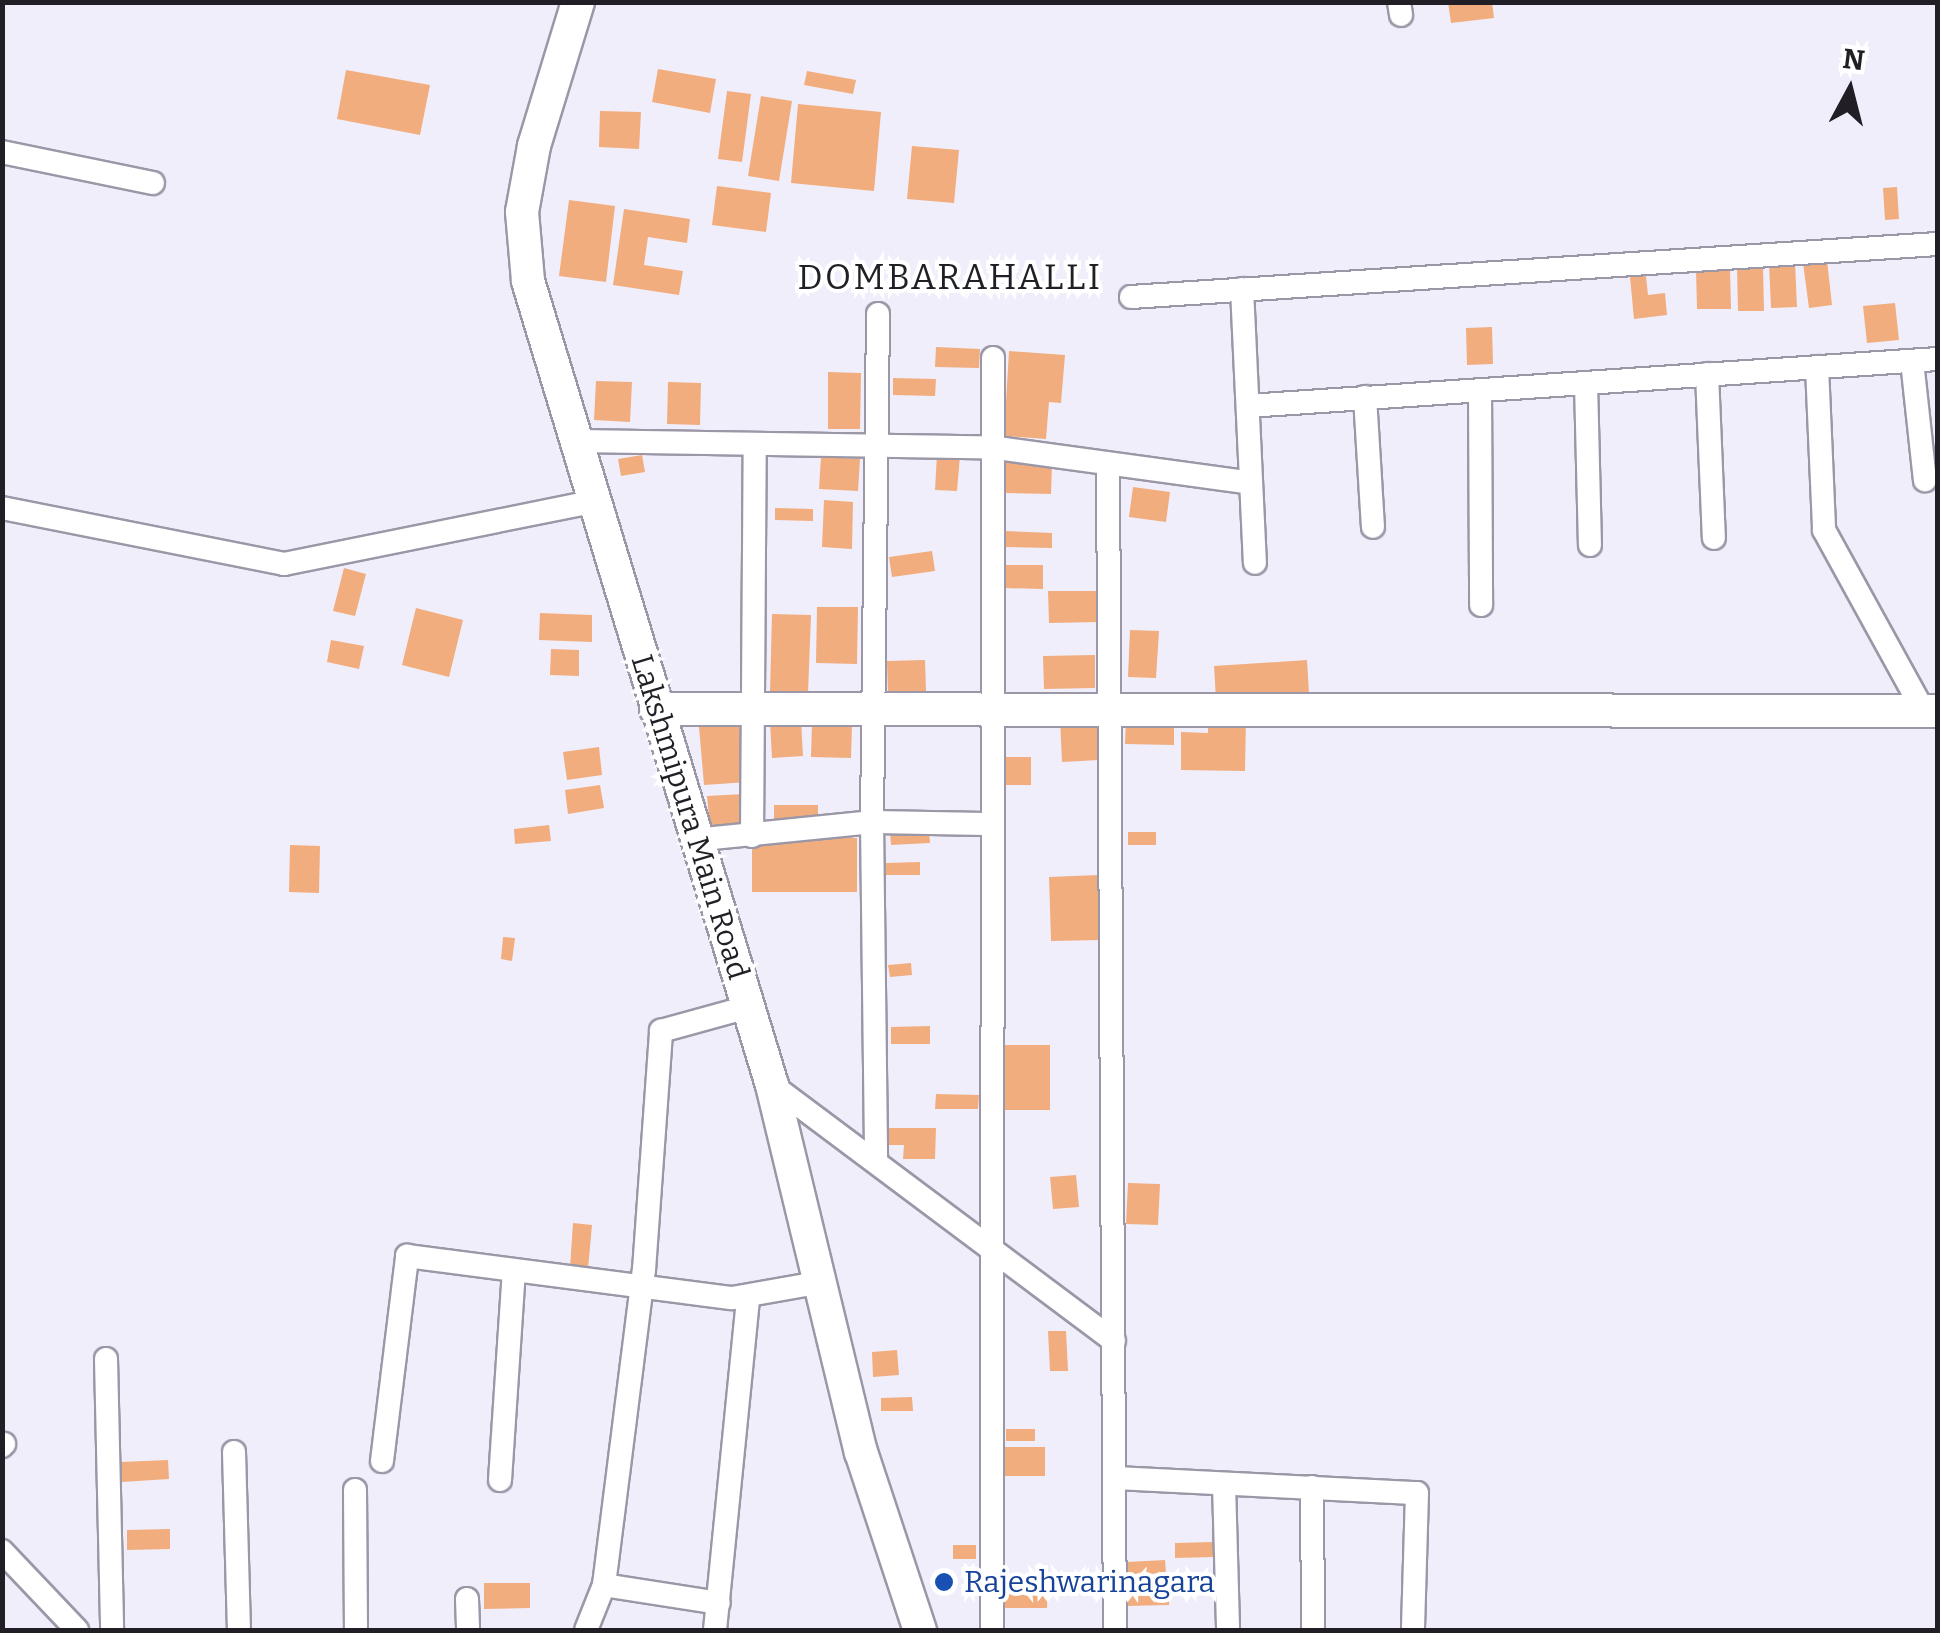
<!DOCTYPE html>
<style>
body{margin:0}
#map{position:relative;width:1940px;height:1633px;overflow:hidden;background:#f1eefc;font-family:Bitter,serif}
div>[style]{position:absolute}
.building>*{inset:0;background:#f1ad7d}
.roads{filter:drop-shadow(2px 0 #9b97a7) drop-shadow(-2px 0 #9b97a7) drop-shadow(0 2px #9b97a7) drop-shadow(0 -2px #9b97a7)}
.street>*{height:22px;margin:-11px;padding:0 11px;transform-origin:11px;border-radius:11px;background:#fff}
.secondary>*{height:32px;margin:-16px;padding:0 16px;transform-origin:16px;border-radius:16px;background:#fff}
.dots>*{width:28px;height:28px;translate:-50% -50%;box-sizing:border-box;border:5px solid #fff;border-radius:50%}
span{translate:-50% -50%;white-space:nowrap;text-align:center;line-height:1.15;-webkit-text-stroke:8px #fff;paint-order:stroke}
.street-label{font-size:30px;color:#211f25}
.transit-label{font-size:30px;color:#164399}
.left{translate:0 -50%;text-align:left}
.quarter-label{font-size:35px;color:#211f25;letter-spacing:2.5px}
.frame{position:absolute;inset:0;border:5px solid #211f25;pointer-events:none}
.north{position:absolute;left:1800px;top:40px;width:100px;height:100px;-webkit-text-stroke:8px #fff;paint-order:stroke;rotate:7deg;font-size:28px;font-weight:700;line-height:40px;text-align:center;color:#211f25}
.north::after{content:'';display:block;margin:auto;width:35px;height:45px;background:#211f25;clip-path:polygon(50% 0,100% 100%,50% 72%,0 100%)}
</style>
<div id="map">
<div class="building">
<div style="clip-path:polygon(1448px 2px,1492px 2px,1494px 18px,1451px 23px)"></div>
<div style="clip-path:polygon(658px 69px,716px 79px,710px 113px,652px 102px)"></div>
<div style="clip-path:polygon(346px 70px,430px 85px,420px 135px,337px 119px)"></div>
<div style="clip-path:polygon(807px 71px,856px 80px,853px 94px,804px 85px)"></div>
<div style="clip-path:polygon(727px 91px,751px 94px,742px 162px,718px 159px)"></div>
<div style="clip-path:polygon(761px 96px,792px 101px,779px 181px,748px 176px)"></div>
<div style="clip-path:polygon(798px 104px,881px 112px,874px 191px,791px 183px)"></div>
<div style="clip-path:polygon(600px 111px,641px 112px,639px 149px,599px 147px)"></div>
<div style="clip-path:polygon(912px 146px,959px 150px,954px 203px,907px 199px)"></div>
<div style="clip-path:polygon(717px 186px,771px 193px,766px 232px,712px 225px)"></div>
<div style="clip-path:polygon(1897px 187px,1899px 219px,1885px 220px,1883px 188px)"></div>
<div style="clip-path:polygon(569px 200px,615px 206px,606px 282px,559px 276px)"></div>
<div style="clip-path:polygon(624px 209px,690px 219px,687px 243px,648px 237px,644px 265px,683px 271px,679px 295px,613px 285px)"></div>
<div style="clip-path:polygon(1827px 260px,1832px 305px,1809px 308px,1803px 263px)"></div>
<div style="clip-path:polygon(1795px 262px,1797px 307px,1771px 308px,1769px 263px)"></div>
<div style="clip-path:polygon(1763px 265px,1764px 311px,1738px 311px,1737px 266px)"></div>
<div style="clip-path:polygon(1696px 269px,1730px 269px,1731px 309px,1697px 309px)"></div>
<div style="clip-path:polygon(1646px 276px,1648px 295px,1665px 293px,1667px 315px,1634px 319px,1630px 277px)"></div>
<div style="clip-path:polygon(1895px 303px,1899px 340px,1867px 343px,1863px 306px)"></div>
<div style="clip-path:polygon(1492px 327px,1493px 364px,1467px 365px,1466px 328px)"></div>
<div style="clip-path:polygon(936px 347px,980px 349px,979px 368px,935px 367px)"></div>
<div style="clip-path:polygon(1009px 351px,1065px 355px,1061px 403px,1049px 402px,1046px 439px,1004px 436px)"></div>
<div style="clip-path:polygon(828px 372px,861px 373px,860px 429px,828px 429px)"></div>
<div style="clip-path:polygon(893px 378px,936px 379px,935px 396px,893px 395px)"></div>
<div style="clip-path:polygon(596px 381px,632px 382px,630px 422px,594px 420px)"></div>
<div style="clip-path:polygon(668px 382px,701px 383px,700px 425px,667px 424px)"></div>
<div style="clip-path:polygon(937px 454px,960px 456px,957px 491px,935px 490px)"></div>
<div style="clip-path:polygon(642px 455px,645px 472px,621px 476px,618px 459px)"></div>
<div style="clip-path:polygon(821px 457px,860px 459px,858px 491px,819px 489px)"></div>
<div style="clip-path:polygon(1006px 462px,1052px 464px,1051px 494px,1005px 493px)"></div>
<div style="clip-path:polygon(1133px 487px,1170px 492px,1166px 522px,1129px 517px)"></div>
<div style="clip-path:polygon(824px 500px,853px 502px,852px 549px,822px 547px)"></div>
<div style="clip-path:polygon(775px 508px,813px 509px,813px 521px,775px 520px)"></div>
<div style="clip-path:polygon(1005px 531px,1052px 533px,1052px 548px,1005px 547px)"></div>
<div style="clip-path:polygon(932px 551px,935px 571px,892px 577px,889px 557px)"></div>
<div style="clip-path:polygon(1002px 565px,1043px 565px,1043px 589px,1002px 588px)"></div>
<div style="clip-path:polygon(344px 568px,366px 574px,355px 616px,333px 611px)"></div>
<div style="clip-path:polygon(1048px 591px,1098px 591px,1099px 622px,1049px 623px)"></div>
<div style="clip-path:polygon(817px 607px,858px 607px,857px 664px,816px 663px)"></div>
<div style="clip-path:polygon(416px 608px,463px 620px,449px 677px,402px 665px)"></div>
<div style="clip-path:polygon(540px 613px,592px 615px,592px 642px,539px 640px)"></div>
<div style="clip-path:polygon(772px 614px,811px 615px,808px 693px,770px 692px)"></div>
<div style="clip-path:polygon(1130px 630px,1159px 631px,1156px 678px,1128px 677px)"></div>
<div style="clip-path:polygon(331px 640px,364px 646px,359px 669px,327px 662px)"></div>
<div style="clip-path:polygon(551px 649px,579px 650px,579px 676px,550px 675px)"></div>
<div style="clip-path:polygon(1095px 655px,1095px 688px,1044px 689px,1043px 656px)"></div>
<div style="clip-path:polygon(925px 660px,926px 691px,888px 692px,887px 661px)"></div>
<div style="clip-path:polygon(1307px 660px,1309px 693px,1216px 699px,1214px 666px)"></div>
<div style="clip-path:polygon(1097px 716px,1099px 760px,1062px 762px,1060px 718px)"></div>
<div style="clip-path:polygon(1126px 716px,1174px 717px,1174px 745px,1125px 744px)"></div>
<div style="clip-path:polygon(1208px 718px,1246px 718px,1245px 771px,1181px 770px,1181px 732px,1208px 733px)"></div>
<div style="clip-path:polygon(801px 720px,803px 756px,772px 758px,770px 722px)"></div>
<div style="clip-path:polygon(812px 723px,852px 724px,851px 758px,811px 757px)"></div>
<div style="clip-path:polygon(743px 724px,748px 782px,704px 785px,699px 727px)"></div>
<div style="clip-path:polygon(599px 747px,602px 775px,567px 780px,563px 752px)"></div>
<div style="clip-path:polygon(1001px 757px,1031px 757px,1031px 785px,1001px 785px)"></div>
<div style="clip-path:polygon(600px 785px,604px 808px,568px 814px,565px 790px)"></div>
<div style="clip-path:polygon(744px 794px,746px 824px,710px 826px,707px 796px)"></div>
<div style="clip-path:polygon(774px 805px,818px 805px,818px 820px,774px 820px)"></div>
<div style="clip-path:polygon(549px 825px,551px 841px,515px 844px,514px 829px)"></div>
<div style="clip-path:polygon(929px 829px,930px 843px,891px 845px,890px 831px)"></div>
<div style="clip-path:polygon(1128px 832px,1156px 832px,1156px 845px,1128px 845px)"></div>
<div style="clip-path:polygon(752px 838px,857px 838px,857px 892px,752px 892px)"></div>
<div style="clip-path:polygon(290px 845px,320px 846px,319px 893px,289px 892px)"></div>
<div style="clip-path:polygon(920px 862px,920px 875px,885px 875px,885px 863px)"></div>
<div style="clip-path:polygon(1098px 875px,1100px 940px,1051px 941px,1049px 877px)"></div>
<div style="clip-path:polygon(503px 937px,515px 938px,512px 961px,501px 959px)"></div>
<div style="clip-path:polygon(911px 963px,912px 975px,890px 977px,888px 965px)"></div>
<div style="clip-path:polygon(930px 1026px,930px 1044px,891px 1044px,891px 1027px)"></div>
<div style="clip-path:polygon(1003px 1045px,1050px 1045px,1050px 1110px,1003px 1110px)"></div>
<div style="clip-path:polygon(936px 1094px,979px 1095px,978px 1109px,935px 1109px)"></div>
<div style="clip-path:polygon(888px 1128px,936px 1128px,935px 1159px,903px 1159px,904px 1145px,888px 1145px)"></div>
<div style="clip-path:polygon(1076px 1175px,1079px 1207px,1053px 1209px,1050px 1177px)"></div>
<div style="clip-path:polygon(1128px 1183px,1160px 1184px,1158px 1225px,1126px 1224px)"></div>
<div style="clip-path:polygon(573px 1223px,592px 1225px,588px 1269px,570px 1268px)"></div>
<div style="clip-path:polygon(1048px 1331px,1066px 1331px,1068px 1371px,1050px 1371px)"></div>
<div style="clip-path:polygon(897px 1350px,899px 1375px,873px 1377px,872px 1352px)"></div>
<div style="clip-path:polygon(912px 1397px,913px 1411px,881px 1411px,881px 1398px)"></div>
<div style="clip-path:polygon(1006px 1429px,1035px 1429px,1035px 1441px,1006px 1441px)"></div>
<div style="clip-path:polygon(1000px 1447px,1045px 1447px,1045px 1476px,1000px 1476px)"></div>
<div style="clip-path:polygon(168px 1460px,169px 1479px,122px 1482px,121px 1462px)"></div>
<div style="clip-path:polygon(170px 1529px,170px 1549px,127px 1550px,127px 1530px)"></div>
<div style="clip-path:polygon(1214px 1542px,1214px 1557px,1175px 1558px,1175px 1543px)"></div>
<div style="clip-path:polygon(953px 1545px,976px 1545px,976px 1559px,953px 1559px)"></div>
<div style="clip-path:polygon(1165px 1560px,1166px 1573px,1127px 1575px,1127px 1562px)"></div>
<div style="clip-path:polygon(1004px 1576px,1048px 1576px,1047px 1608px,1004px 1608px)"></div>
<div style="clip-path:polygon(484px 1583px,530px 1583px,530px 1608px,484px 1609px)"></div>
<div style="clip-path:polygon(1127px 1592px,1169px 1592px,1169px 1605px,1127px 1606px)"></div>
</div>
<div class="roads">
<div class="street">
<div style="left:1399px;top:2px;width:13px;rotate:81deg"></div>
<div style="left:2px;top:152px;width:154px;rotate:11.6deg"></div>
<div style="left:1242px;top:289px;width:274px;rotate:87.3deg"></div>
<div style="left:1131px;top:297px;width:809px;rotate:-3.76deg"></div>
<div style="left:878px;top:314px;width:508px;rotate:90.68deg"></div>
<div style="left:872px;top:822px;width:116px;rotate:1deg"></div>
<div style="left:1912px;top:361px;width:120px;rotate:83.8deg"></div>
<div style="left:1817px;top:367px;width:163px;rotate:87.5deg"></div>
<div style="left:1824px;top:530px;width:208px;rotate:61.2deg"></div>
<div style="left:1707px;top:374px;width:164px;rotate:87.6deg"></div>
<div style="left:1586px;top:383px;width:162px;rotate:88.6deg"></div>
<div style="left:1480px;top:390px;width:215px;rotate:89.7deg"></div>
<div style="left:1365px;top:397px;width:130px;rotate:86.5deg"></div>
<div style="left:1248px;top:406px;width:692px;rotate:-3.9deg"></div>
<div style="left:574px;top:441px;width:423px;rotate:0.9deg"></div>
<div style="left:997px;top:448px;width:256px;rotate:7.8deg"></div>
<div style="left:1108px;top:464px;width:1166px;rotate:89.66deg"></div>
<div style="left:2px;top:508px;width:288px;rotate:11.2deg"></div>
<div style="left:284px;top:564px;width:313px;rotate:-11.4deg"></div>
<div style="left:752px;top:836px;width:392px;rotate:-89.6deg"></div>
<div style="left:693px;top:840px;width:180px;rotate:-5.7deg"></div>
<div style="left:872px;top:822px;width:337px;rotate:89.3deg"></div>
<div style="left:772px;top:1085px;width:427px;rotate:36.8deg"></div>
<div style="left:106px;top:1359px;width:271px;rotate:88.7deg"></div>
<div style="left:2px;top:1446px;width:3px;rotate:-45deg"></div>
<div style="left:234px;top:1452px;width:178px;rotate:88.4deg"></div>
<div style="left:382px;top:1461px;width:207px;rotate:-83deg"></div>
<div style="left:407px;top:1256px;width:328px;rotate:7.4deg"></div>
<div style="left:732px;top:1298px;width:92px;rotate:-10deg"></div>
<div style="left:1117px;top:1478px;width:300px;rotate:2.9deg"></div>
<div style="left:1417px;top:1493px;width:137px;rotate:91.7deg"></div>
<div style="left:500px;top:1480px;width:210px;rotate:-86.2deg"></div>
<div style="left:1224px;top:1484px;width:146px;rotate:88.4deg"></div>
<div style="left:1312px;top:1487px;width:143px;rotate:89.6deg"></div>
<div style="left:355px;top:1490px;width:140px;rotate:89.6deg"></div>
<div style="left:2px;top:1551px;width:109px;rotate:46.5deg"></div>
<div style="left:604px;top:1585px;width:116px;rotate:8.9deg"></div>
<div style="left:467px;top:1599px;width:31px;rotate:88deg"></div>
<div style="left:586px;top:1630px;width:48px;rotate:-68.2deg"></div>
<div style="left:604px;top:1585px;width:318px;rotate:-82.8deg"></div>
<div style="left:644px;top:1270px;width:240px;rotate:-85.9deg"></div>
<div style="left:661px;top:1031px;width:90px;rotate:-15.4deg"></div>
<div style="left:715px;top:1630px;width:334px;rotate:-84.3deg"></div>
<div style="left:992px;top:1630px;width:1272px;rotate:-89.95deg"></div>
</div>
<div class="secondary">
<div style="left:578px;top:2px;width:151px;rotate:107deg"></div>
<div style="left:534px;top:146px;width:67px;rotate:100.3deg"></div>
<div style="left:522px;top:212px;width:69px;rotate:85deg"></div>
<div style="left:528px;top:281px;width:840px;rotate:73.12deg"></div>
<div style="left:772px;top:1085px;width:378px;rotate:76.4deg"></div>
<div style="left:861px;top:1452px;width:188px;rotate:71.7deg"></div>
<div style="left:656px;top:709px;width:1282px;rotate:0.09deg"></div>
</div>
</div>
<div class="dots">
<div style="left:944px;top:1582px;background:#1a4fb4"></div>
</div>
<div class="street-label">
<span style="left:690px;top:817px;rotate:73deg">Lakshmipura Main Road</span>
</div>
<div class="transit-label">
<span class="left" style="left:964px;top:1582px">Rajeshwarinagara</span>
</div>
<div class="quarter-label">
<span style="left:950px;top:277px">DOMBARAHALLI</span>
</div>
<div class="frame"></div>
<div class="north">N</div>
</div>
